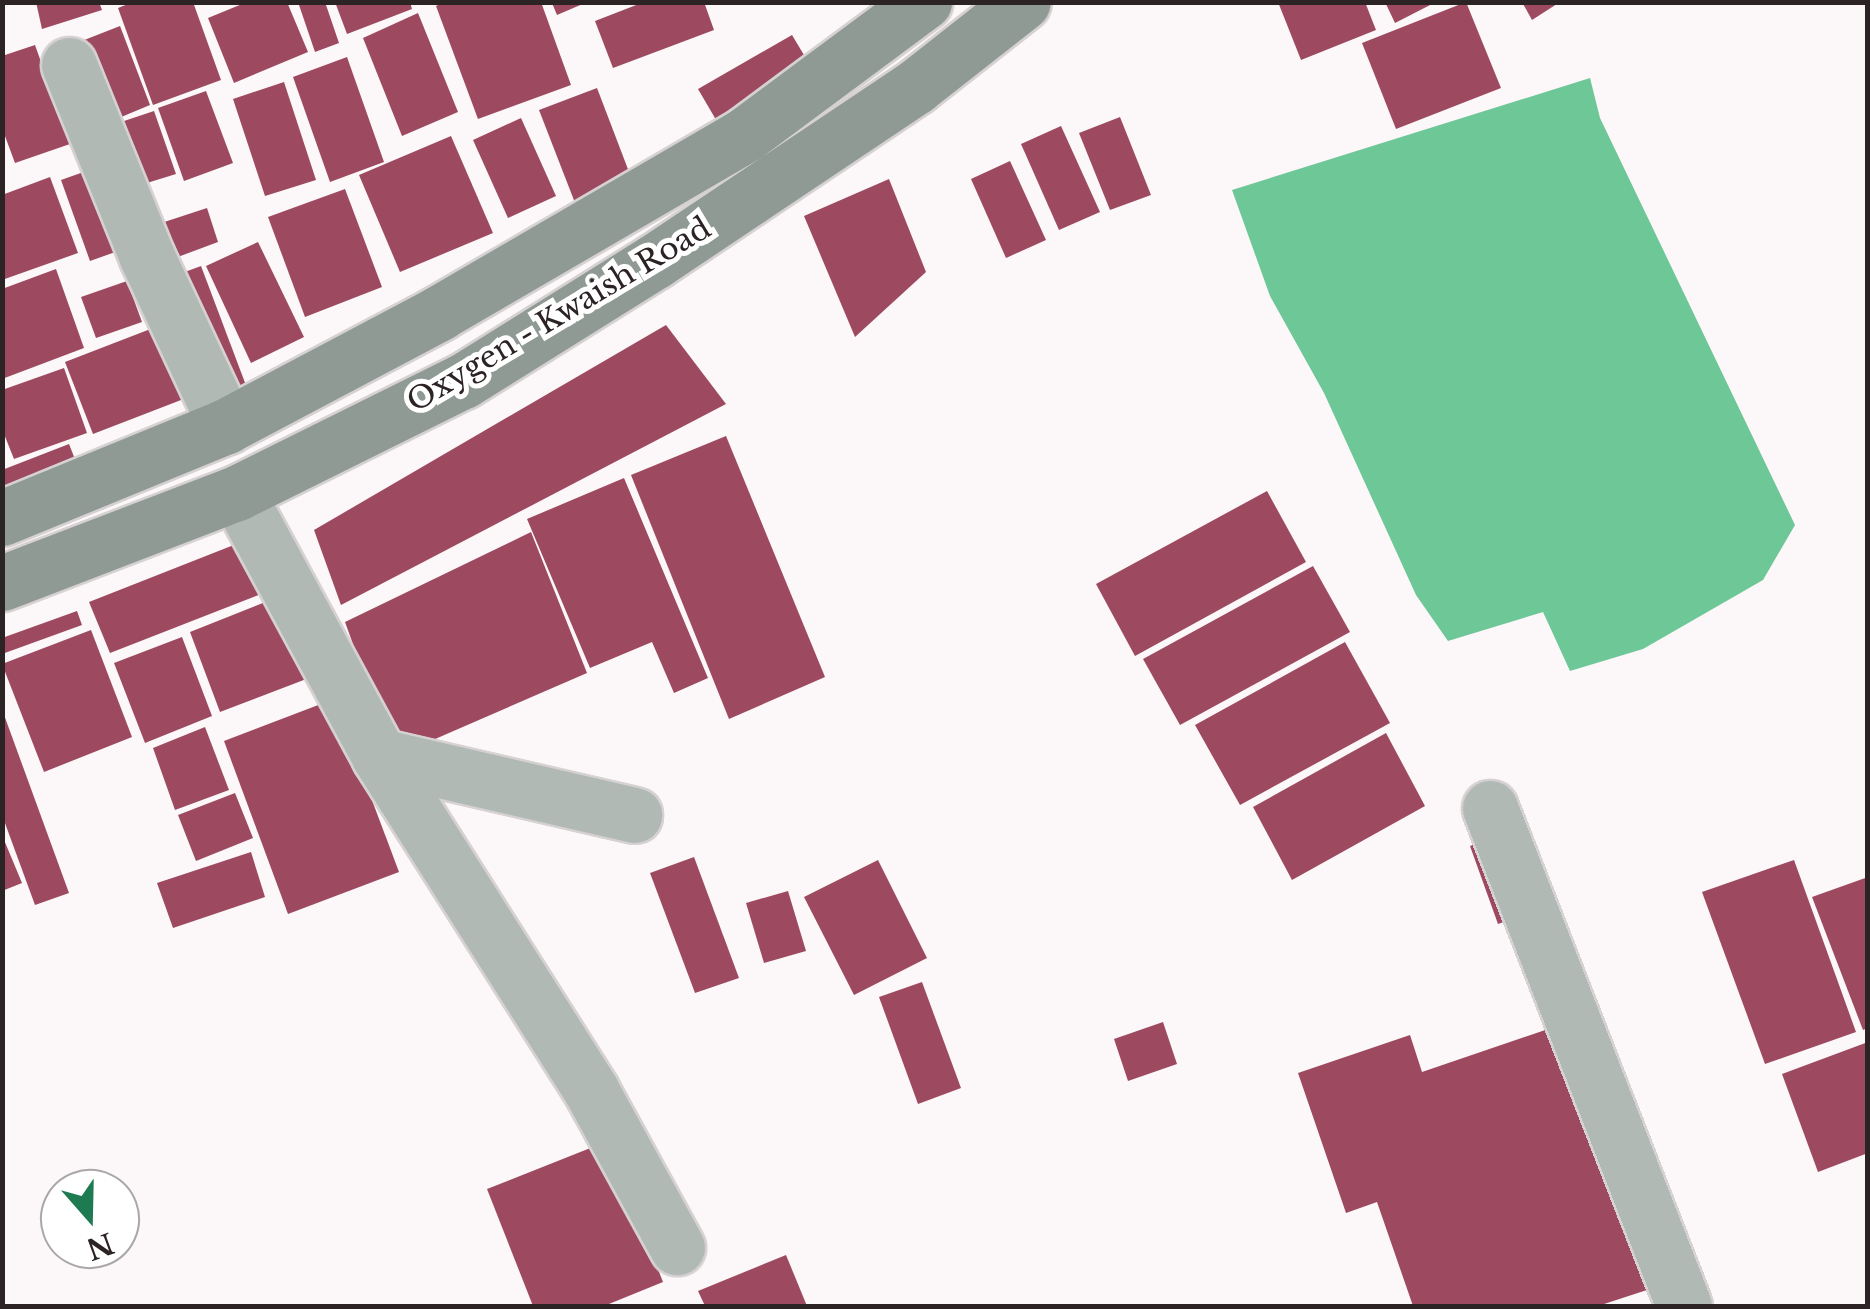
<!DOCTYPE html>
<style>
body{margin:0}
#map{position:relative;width:1870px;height:1309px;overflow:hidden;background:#fcf7f8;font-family:"Libre Baskerville",serif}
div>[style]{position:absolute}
.water>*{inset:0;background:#6ec797}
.building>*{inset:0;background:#9d4a61}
.roads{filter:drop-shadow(2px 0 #d6d1d2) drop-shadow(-2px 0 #d6d1d2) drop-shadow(0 2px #d6d1d2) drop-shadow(0 -2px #d6d1d2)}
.street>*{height:55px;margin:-27.5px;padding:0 27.5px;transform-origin:27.5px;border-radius:27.5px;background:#b1b9b4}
.secondary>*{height:55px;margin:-27.5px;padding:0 27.5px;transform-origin:27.5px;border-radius:27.5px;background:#8e9a93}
span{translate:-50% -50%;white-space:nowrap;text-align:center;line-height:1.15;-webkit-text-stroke:10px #fff;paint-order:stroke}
.street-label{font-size:30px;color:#2b2324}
.frame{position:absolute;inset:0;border:5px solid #2b2324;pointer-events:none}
.north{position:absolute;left:40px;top:1169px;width:100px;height:100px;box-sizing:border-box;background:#fff;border:2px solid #aaa7a7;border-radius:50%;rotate:160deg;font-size:28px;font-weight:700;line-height:40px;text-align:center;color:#2b2324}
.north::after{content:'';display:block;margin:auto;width:35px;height:45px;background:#1e7a50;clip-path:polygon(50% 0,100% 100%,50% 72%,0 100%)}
</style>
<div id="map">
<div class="water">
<div style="clip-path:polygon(1590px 78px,1600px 118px,1795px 525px,1763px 580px,1643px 649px,1570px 671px,1543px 612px,1448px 641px,1416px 595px,1324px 393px,1270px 296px,1232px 190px)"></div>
</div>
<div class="building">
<div style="clip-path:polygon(36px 2px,99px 2px,102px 10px,42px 29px)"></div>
<div style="clip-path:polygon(133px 2px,193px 2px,221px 80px,153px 105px,118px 8px)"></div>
<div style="clip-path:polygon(247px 2px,287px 2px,308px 52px,234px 83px,208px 18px)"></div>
<div style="clip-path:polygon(298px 2px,325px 2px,339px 43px,315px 52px)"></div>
<div style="clip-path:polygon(335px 2px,410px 2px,412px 9px,347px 34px)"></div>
<div style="clip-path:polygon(444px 2px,541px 2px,571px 85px,478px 119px,436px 6px)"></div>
<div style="clip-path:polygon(644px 2px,704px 2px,714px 30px,613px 68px,595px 21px)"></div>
<div style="clip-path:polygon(1278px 2px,1365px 2px,1376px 30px,1301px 60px)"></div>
<div style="clip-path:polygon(1385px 2px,1436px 2px,1395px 23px)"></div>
<div style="clip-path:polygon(1466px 2px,1501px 88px,1396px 129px,1362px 43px)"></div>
<div style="clip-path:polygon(1522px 2px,1560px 2px,1532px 20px)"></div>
<div style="clip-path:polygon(552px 3px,585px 3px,557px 15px)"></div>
<div style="clip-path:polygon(418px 13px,458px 112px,402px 136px,363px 38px)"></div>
<div style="clip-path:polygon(120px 26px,150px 105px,102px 125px,69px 46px)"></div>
<div style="clip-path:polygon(792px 35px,816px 75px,722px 130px,698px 89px)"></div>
<div style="clip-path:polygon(35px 45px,70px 144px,15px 163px,2px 128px,2px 56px)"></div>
<div style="clip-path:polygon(347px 57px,384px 162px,330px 182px,293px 77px)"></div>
<div style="clip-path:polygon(284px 82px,316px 180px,265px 196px,233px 99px)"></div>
<div style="clip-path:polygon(597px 88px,634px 185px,577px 208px,539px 110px)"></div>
<div style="clip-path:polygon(206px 91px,233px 163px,184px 181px,158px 108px)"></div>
<div style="clip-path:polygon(154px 111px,176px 174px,134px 187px,112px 125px)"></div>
<div style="clip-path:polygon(1120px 117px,1151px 195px,1110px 210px,1079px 133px)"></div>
<div style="clip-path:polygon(521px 118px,556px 196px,508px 218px,473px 140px)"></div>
<div style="clip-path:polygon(1061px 126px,1100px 212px,1059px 230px,1021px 144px)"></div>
<div style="clip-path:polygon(451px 136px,493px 233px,400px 272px,359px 175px)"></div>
<div style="clip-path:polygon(1010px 161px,1046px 240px,1006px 258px,971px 179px)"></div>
<div style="clip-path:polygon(92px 169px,121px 250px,90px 261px,61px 180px)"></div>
<div style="clip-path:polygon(50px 177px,78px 253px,2px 280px,2px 195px)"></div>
<div style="clip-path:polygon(889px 179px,926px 272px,855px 337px,804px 216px)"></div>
<div style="clip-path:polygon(345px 189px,382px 287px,305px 317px,268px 217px)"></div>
<div style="clip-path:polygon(207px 208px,218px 242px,159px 264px,146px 228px)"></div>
<div style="clip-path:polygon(258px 242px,304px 337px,251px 363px,206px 266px)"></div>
<div style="clip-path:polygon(201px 266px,247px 388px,220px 398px,174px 276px)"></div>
<div style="clip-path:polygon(56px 269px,84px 348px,2px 379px,2px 289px)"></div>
<div style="clip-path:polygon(127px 281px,142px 322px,96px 338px,81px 297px)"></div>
<div style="clip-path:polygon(166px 323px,194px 395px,93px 434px,65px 362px)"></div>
<div style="clip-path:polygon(666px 325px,726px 404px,341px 605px,314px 530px)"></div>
<div style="clip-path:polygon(64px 368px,87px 433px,14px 459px,2px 429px,2px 390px)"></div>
<div style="clip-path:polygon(726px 436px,825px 677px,729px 719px,631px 475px)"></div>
<div style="clip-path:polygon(69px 444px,82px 477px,2px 508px,2px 470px)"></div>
<div style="clip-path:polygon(624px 478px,708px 678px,674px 693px,652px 642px,590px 668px,527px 519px)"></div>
<div style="clip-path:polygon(1267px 491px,1306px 562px,1135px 656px,1096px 584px)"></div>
<div style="clip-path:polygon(531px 532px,587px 673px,419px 746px,384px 730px,345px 622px)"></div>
<div style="clip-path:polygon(249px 539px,269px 591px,110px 653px,89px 602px)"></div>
<div style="clip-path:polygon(1313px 566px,1350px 632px,1180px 725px,1143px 659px)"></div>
<div style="clip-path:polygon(278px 597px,309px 678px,220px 712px,190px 632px)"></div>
<div style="clip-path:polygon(77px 611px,82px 625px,2px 654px,2px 638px)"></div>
<div style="clip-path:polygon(91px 630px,132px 737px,44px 772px,2px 664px)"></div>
<div style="clip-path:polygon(182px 637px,212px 716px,145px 743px,114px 663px)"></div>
<div style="clip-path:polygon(1345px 642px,1390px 723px,1240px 805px,1195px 725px)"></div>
<div style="clip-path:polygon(334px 699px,399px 872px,288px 914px,224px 741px)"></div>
<div style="clip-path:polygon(3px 712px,69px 893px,35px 905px,2px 815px)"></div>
<div style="clip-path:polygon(205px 727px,229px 790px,175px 810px,153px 748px)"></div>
<div style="clip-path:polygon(1386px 733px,1425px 806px,1292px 880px,1253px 807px)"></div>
<div style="clip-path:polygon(235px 793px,253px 838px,196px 861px,178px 815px)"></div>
<div style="clip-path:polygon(2px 835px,22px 883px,2px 891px)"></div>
<div style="clip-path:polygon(1493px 838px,1521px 916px,1498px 924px,1470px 846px)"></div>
<div style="clip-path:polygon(251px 852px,265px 897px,173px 928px,157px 883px)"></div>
<div style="clip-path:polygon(694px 857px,739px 978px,695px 993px,650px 873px)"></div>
<div style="clip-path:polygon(878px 860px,927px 958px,854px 995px,804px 897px)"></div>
<div style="clip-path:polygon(1794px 860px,1856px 1032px,1765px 1064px,1702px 892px)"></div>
<div style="clip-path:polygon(1868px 877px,1868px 1028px,1863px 1030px,1812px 897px)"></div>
<div style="clip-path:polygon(788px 891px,806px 951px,764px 963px,746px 903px)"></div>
<div style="clip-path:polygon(922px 982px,961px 1088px,918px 1104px,879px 997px)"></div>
<div style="clip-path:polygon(1163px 1022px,1177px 1064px,1128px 1081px,1114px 1039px)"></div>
<div style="clip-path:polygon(1560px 1025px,1650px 1289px,1598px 1306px,1413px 1306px,1377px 1202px,1346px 1213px,1298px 1073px,1410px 1035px,1422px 1072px)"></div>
<div style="clip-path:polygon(1868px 1042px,1868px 1153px,1818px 1172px,1782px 1074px)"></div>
<div style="clip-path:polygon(608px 1141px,663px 1282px,604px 1306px,533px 1306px,487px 1189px)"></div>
<div style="clip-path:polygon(786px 1255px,807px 1306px,705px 1306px,698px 1291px)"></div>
</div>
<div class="roads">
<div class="street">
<div style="left:69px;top:65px;width:207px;rotate:67.9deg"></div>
<div style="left:147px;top:257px;width:187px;rotate:64.9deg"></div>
<div style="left:237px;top:493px;width:299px;rotate:61.6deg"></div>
<div style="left:379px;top:756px;width:262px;rotate:13deg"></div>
<div style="left:379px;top:756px;width:398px;rotate:57.6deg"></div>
<div style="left:592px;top:1092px;width:177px;rotate:61.3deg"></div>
<div style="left:1490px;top:808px;width:534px;rotate:68.72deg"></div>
</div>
<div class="secondary">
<div style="left:2px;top:518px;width:242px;rotate:-22.3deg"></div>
<div style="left:226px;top:426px;width:241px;rotate:-27.9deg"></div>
<div style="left:439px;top:313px;width:355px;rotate:-30.2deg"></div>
<div style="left:746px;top:134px;width:222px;rotate:-36.6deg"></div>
<div style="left:2px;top:583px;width:252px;rotate:-21deg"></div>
<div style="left:237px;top:493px;width:252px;rotate:-26.4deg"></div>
<div style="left:463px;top:381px;width:226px;rotate:-32deg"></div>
<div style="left:655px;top:261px;width:313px;rotate:-33.8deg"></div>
<div style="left:915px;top:87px;width:137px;rotate:-38.2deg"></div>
</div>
</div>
<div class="street-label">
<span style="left:559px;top:315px;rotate:-31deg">Oxygen - Kwaish Road</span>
</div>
<div class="frame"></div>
<div class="north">N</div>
</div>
